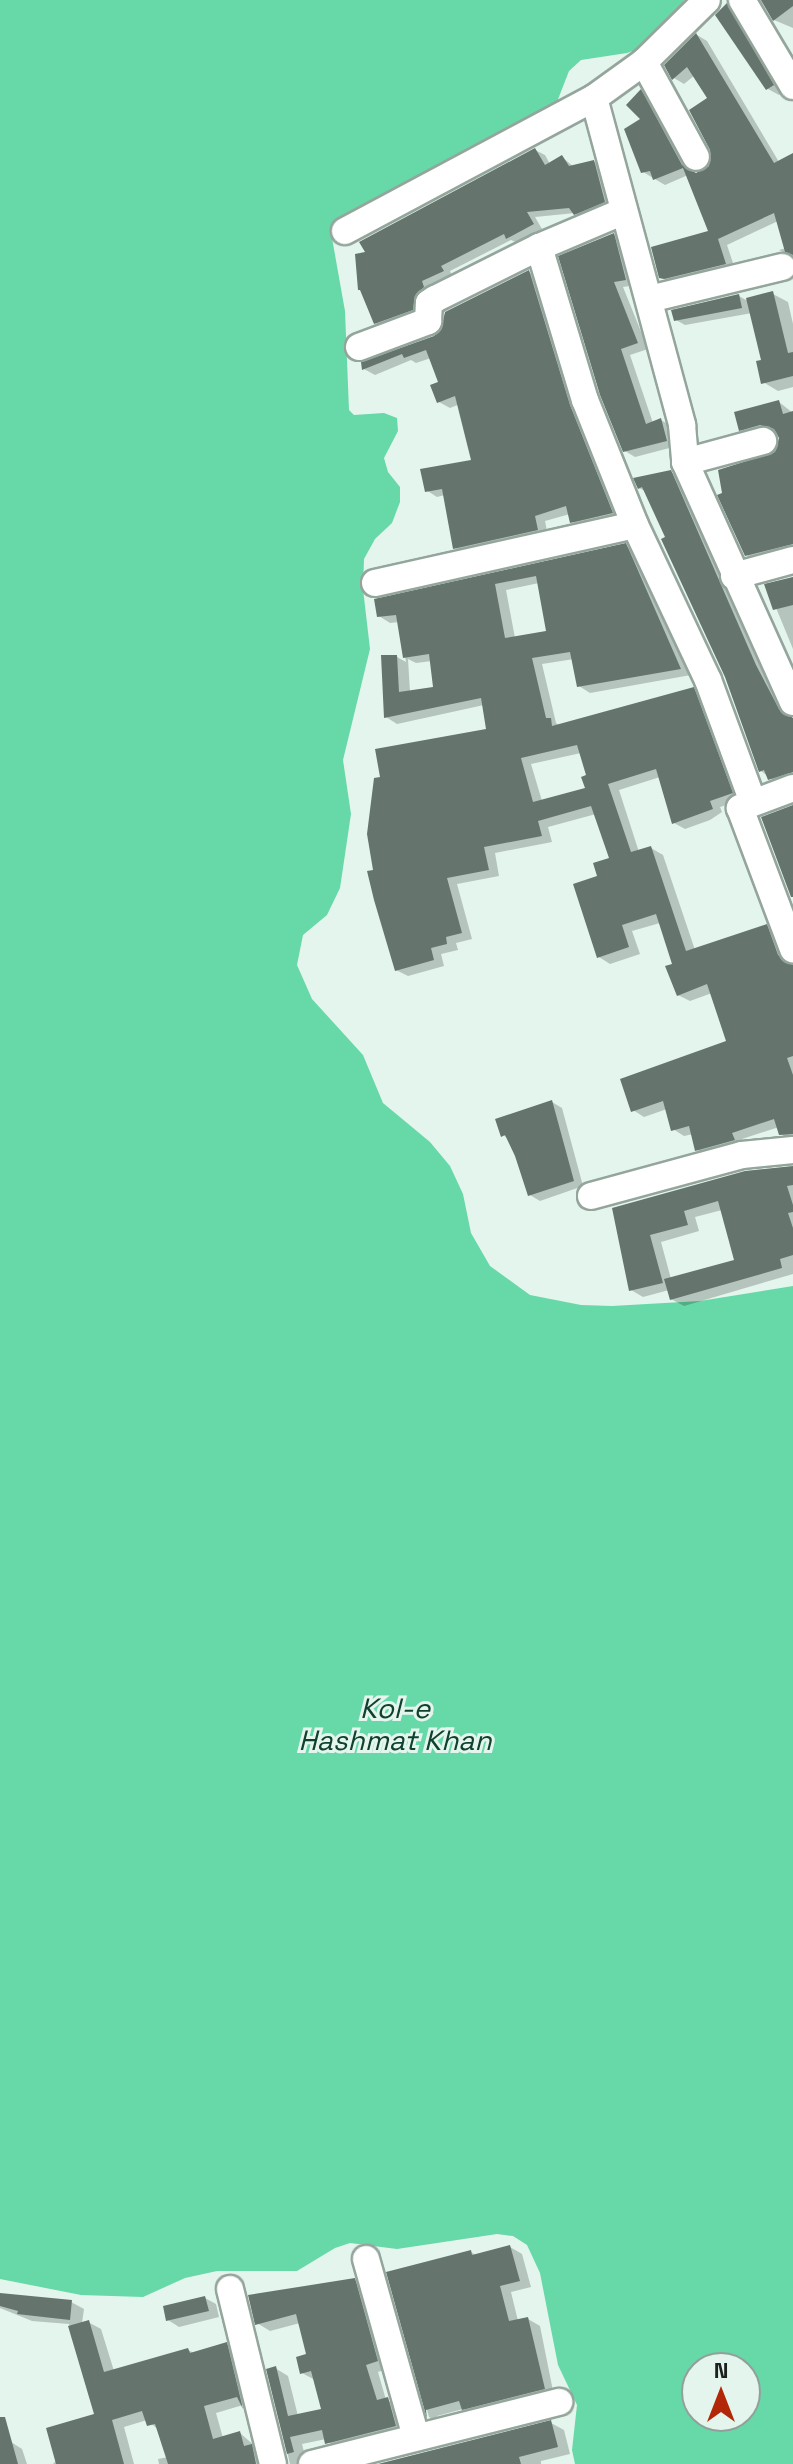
<!DOCTYPE html>
<style>
body{margin:0}
#map{position:relative;width:793px;height:2464px;overflow:hidden;background:#e3f5ec;font-family:"Space Grotesk",sans-serif}
div>[style]{position:absolute}
.water>*{inset:0;background:#67d8a8}
.shadow>*{inset:0;background:#0003}
.building>*{inset:0;background:#65756d}
.roads{filter:drop-shadow(2px 0 #94a59c) drop-shadow(-2px 0 #94a59c) drop-shadow(0 2px #94a59c) drop-shadow(0 -2px #94a59c)}
.minor>*{height:26px;margin:-13px;padding:0 13px;transform-origin:13px;border-radius:13px;background:#fff}
span{translate:-50% -50%;white-space:nowrap;text-align:center;line-height:1.15;-webkit-text-stroke:6px #e3f5ec;paint-order:stroke}
.water-label{font-size:28px;color:#10412e;font-style:italic}
.north{position:absolute;left:681px;top:2352px;width:80px;height:80px;box-sizing:border-box;background:#e3f5ec;border:2px solid #93a09a;border-radius:50%;rotate:0deg;font-size:22px;font-weight:700;line-height:32px;text-align:center;color:#1b211e}
.north::after{content:'';display:block;margin:auto;width:28px;height:36px;background:#b32709;clip-path:polygon(50% 0,100% 100%,50% 72%,0 100%)}
</style>
<div id="map">
<div class="water">
<div style="clip-path:polygon(evenodd,0 0,684px 0,679px 20px,658px 42px,627px 53px,581px 60px,569px 71px,555px 107px,340px 225px,332px 238px,345px 311px,349px 410px,354px 415px,384px 413px,397px 418px,398px 431px,384px 458px,388px 472px,400px 487px,400px 502px,392px 523px,375px 539px,364px 559px,363px 589px,370px 649px,343px 760px,351px 814px,340px 888px,327px 915px,303px 935px,297px 965px,312px 999px,363px 1055px,383px 1103px,430px 1142px,450px 1166px,463px 1194px,471px 1233px,490px 1266px,530px 1295px,581px 1305px,612px 1306px,700px 1301px,793px 1286px,793px 2464px,575px 2464px,572px 2450px,577px 2405px,558px 2365px,540px 2273px,527px 2245px,513px 2236px,497px 2234px,397px 2249px,350px 2243px,335px 2248px,297px 2271px,217px 2271px,185px 2278px,143px 2297px,81px 2295px,0 2279px,0 0,697px 2368px,745px 2368px,745px 2416px,697px 2416px,697px 2368px)"></div>
</div>
<div class="shadow">
<div style="clip-path:polygon(760px 0,793px 0,793px 28px,774px 20px)"></div>
<div style="clip-path:polygon(727px 6px,738px 12px,784px 92px,779px 95px,768px 89px)"></div>
<div style="clip-path:polygon(697px 35px,707px 41px,779px 162px,793px 155px,793px 257px,779px 250px,786px 248px,778px 221px,727px 245px,735px 269px,671px 283px,661px 277px,710px 232px,688px 175px,665px 185px,643px 172px,641px 92px,651px 97px,692px 173px,696px 175px,711px 167px,710px 99px,695px 75px,684px 84px,674px 78px,666px 65px)"></div>
<div style="clip-path:polygon(535px 150px,545px 155px,550px 164px,562px 157px,574px 167px,594px 162px,604px 168px,614px 207px,585px 219px,575px 213px,535px 217px,542px 229px,518px 243px,511px 240px,450px 271px,452px 276px,430px 286px,433px 293px,422px 315px,385px 329px,375px 323px,368px 253px)"></div>
<div style="clip-path:polygon(614px 235px,624px 241px,636px 285px,623px 287px,648px 349px,630px 355px,653px 423px,661px 420px,671px 426px,677px 446px,635px 457px,625px 451px,602px 394px)"></div>
<div style="clip-path:polygon(529px 272px,540px 278px,623px 519px,583px 528px,572px 522px,570px 514px,545px 521px,548px 536px,466px 554px,455px 548px,445px 495px,437px 497px,426px 490px,474px 462px,460px 404px,450px 408px,439px 402px,440px 384px,431px 358px,416px 363px,411px 360px,375px 375px,364px 369px,435px 337px)"></div>
<div style="clip-path:polygon(773px 294px,788px 302px,793px 324px,793px 387px,778px 391px,763px 382px,763px 361px,752px 313px,685px 325px,676px 320px,739px 296px,746px 300px)"></div>
<div style="clip-path:polygon(779px 402px,793px 413px,793px 552px,758px 562px,747px 555px,768px 458px,780px 447px,780px 435px,777px 432px,752px 436px,740px 430px)"></div>
<div style="clip-path:polygon(671px 472px,683px 479px,767px 673px,793px 721px,793px 781px,781px 786px,761px 771px,727px 676px,647px 492px,639px 488px)"></div>
<div style="clip-path:polygon(evenodd,626px 546px,637px 552px,691px 675px,590px 693px,579px 686px,574px 659px,542px 664px,556px 723px,560px 726px,693px 689px,705px 696px,743px 800px,720px 807px,722px 812px,710px 820px,685px 829px,674px 823px,660px 777px,619px 790px,639px 852px,651px 848px,663px 855px,695px 950px,766px 926px,778px 933px,793px 965px,793px 1141px,781px 1134px,779px 1127px,742px 1139px,745px 1146px,709px 1156px,697px 1150px,693px 1134px,684px 1136px,673px 1129px,667px 1109px,644px 1117px,633px 1110px,729px 1042px,712px 993px,690px 1001px,678px 995px,675px 965px,660px 923px,632px 931px,640px 954px,610px 964px,599px 957px,600px 877px,611px 860px,596px 814px,548px 827px,552px 842px,495px 853px,499px 876px,457px 884px,472px 939px,456px 943px,458px 950px,441px 954px,444px 966px,408px 976px,396px 970px,375px 871px,489px 730px,484px 705px,397px 724px,386px 717px,397px 657px,406px 662px,399px 622px,390px 623px,379px 616px,626px 546px,539px 583px,548px 632px,515px 638px,506px 590px,539px 583px,626px 546px,408px 659px,416px 663px,432px 661px,436px 688px,410px 692px,408px 659px,626px 546px,581px 753px,589px 776px,587px 789px,542px 801px,531px 764px,581px 753px)"></div>
<div style="clip-path:polygon(793px 577px,793px 649px,767px 586px)"></div>
<div style="clip-path:polygon(552px 1102px,562px 1108px,583px 1186px,540px 1201px,530px 1195px,509px 1139px,503px 1135px)"></div>
<div style="clip-path:polygon(evenodd,793px 1176px,793px 1274px,684px 1306px,671px 1299px,669px 1290px,643px 1297px,631px 1290px,615px 1209px,793px 1176px,722px 1210px,736px 1261px,671px 1279px,661px 1242px,699px 1231px,695px 1217px,722px 1210px)"></div>
<div style="clip-path:polygon(510px 2247px,522px 2254px,531px 2287px,511px 2292px,518px 2321px,528px 2319px,540px 2326px,554px 2396px,475px 2416px,463px 2409px,437px 2416px,438px 2422px,429px 2417px,389px 2273px,471px 2252px,477px 2256px)"></div>
<div style="clip-path:polygon(354px 2280px,367px 2287px,390px 2368px,378px 2372px,386px 2400px,401px 2406px,408px 2433px,339px 2450px,326px 2439px,302px 2444px,307px 2464px,290px 2464px,268px 2370px,275px 2368px,288px 2376px,298px 2416px,323px 2410px,315px 2380px,302px 2373px,308px 2356px,300px 2323px,270px 2331px,257px 2323px)"></div>
<div style="clip-path:polygon(0 2295px,71px 2302px,84px 2309px,82px 2323px,88px 2322px,101px 2329px,114px 2371px,188px 2350px,194px 2353px,226px 2344px,239px 2352px,254px 2413px,243px 2405px,216px 2413px,223px 2438px,240px 2433px,264px 2454px,267px 2464px,159px 2464px,158px 2459px,168px 2457px,160px 2431px,147px 2420px,124px 2427px,134px 2464px,53px 2464px,96px 2416px,69px 2324px,32px 2321px,0 2308px)"></div>
<div style="clip-path:polygon(205px 2298px,216px 2304px,219px 2317px,179px 2327px,168px 2320px)"></div>
<div style="clip-path:polygon(551px 2423px,564px 2430px,570px 2454px,541px 2461px,541px 2464px,386px 2464px)"></div>
<div style="clip-path:polygon(11px 2442px,22px 2449px,27px 2464px,0 2464px,0 2445px)"></div>
</div>
<div class="building">
<div style="clip-path:polygon(761px 0,793px 0,793px 6px,773px 21px)"></div>
<div style="clip-path:polygon(727px 3px,774px 85px,766px 90px,715px 15px)"></div>
<div style="clip-path:polygon(696px 33px,774px 163px,793px 153px,793px 255px,785px 252px,774px 213px,718px 239px,726px 264px,664px 279px,659px 278px,651px 247px,708px 231px,683px 168px,653px 180px,650px 171px,641px 173px,624px 129px,640px 119px,626px 105px,641px 89px,682px 165px,696px 173px,709px 166px,710px 150px,689px 110px,707px 98px,687px 67px,672px 80px,664px 65px)"></div>
<div style="clip-path:polygon(535px 148px,545px 165px,562px 155px,569px 166px,594px 160px,605px 202px,574px 215px,569px 208px,527px 212px,534px 224px,506px 239px,504px 234px,441px 266px,444px 271px,422px 281px,424px 287px,415px 296px,413px 310px,374px 324px,360px 290px,358px 290px,355px 254px,365px 252px,359px 242px)"></div>
<div style="clip-path:polygon(614px 233px,626px 280px,614px 282px,638px 343px,621px 349px,646px 424px,661px 418px,667px 441px,623px 452px,600px 395px,558px 256px)"></div>
<div style="clip-path:polygon(529px 270px,570px 405px,613px 513px,570px 523px,566px 506px,535px 516px,538px 530px,453px 549px,442px 489px,425px 492px,420px 469px,471px 460px,455px 396px,437px 403px,430px 385px,438px 382px,426px 350px,404px 358px,402px 354px,362px 370px,361px 362px,434px 336px,441px 330px,445px 312px)"></div>
<div style="clip-path:polygon(773px 291px,788px 353px,793px 352px,793px 376px,761px 384px,756px 361px,761px 360px,746px 298px)"></div>
<div style="clip-path:polygon(739px 294px,742px 308px,674px 321px,671px 310px)"></div>
<div style="clip-path:polygon(779px 400px,783px 414px,793px 411px,793px 544px,745px 556px,717px 495px,722px 493px,718px 470px,775px 452px,779px 438px,774px 429px,760px 425px,739px 431px,734px 412px)"></div>
<div style="clip-path:polygon(671px 470px,756px 665px,779px 709px,793px 718px,793px 772px,768px 780px,764px 770px,759px 772px,725px 677px,661px 539px,665px 537px,642px 487px,638px 489px,633px 478px)"></div>
<div style="clip-path:polygon(evenodd,626px 543px,681px 669px,577px 687px,570px 652px,532px 658px,546px 718px,551px 718px,552px 726px,694px 687px,733px 793px,710px 801px,713px 809px,672px 824px,656px 769px,608px 784px,631px 852px,651px 846px,686px 951px,767px 924px,778px 955px,793px 965px,793px 1056px,787px 1058px,793px 1075px,793px 1134px,779px 1135px,774px 1119px,732px 1133px,735px 1140px,695px 1151px,689px 1126px,671px 1131px,663px 1101px,631px 1112px,620px 1079px,726px 1041px,707px 984px,677px 996px,665px 966px,672px 964px,656px 914px,622px 925px,629px 947px,597px 958px,573px 884px,597px 876px,593px 863px,609px 858px,591px 806px,538px 821px,542px 836px,484px 847px,489px 870px,447px 878px,462px 933px,446px 937px,447px 944px,431px 948px,434px 960px,395px 971px,374px 900px,367px 871px,373px 870px,367px 834px,374px 778px,380px 777px,375px 749px,486px 729px,481px 698px,384px 718px,381px 655px,397px 655px,399px 692px,433px 687px,429px 654px,403px 658px,396px 615px,377px 617px,374px 599px,626px 543px,536px 576px,546px 631px,505px 638px,495px 584px,536px 576px,626px 543px,577px 745px,586px 775px,581px 777px,585px 788px,533px 802px,521px 758px,577px 745px)"></div>
<div style="clip-path:polygon(793px 577px,793px 605px,773px 610px,764px 584px)"></div>
<div style="clip-path:polygon(793px 805px,793px 897px,791px 897px,761px 817px)"></div>
<div style="clip-path:polygon(552px 1100px,574px 1181px,528px 1196px,515px 1156px,505px 1135px,501px 1137px,495px 1119px)"></div>
<div style="clip-path:polygon(793px 1166px,793px 1185px,787px 1186px,793px 1205px,793px 1212px,788px 1213px,793px 1228px,793px 1255px,780px 1259px,782px 1268px,670px 1300px,664px 1279px,734px 1260px,718px 1201px,684px 1211px,688px 1225px,650px 1235px,663px 1283px,629px 1291px,612px 1208px,745px 1171px)"></div>
<div style="clip-path:polygon(510px 2245px,520px 2281px,500px 2286px,509px 2321px,528px 2317px,545px 2389px,462px 2410px,459px 2401px,426px 2410px,427px 2419px,386px 2272px,471px 2250px,472px 2255px)"></div>
<div style="clip-path:polygon(355px 2278px,378px 2361px,366px 2365px,377px 2400px,388px 2397px,396px 2426px,325px 2444px,322px 2430px,290px 2437px,294px 2452px,287px 2454px,266px 2369px,276px 2366px,288px 2416px,321px 2409px,311px 2371px,300px 2374px,296px 2357px,306px 2354px,296px 2314px,255px 2325px,248px 2295px)"></div>
<div style="clip-path:polygon(0 2293px,72px 2300px,70px 2320px,17px 2314px,18px 2311px,0 2306px)"></div>
<div style="clip-path:polygon(205px 2296px,209px 2311px,166px 2321px,163px 2306px)"></div>
<div style="clip-path:polygon(89px 2320px,104px 2372px,188px 2348px,190px 2353px,227px 2342px,243px 2409px,237px 2397px,204px 2406px,213px 2439px,240px 2431px,244px 2446px,252px 2444px,256px 2464px,168px 2464px,155px 2424px,147px 2426px,142px 2411px,112px 2420px,124px 2464px,56px 2464px,46px 2428px,94px 2414px,68px 2326px)"></div>
<div style="clip-path:polygon(0 2417px,5px 2417px,18px 2464px,0 2464px)"></div>
<div style="clip-path:polygon(551px 2420px,558px 2447px,519px 2457px,521px 2464px,378px 2464px)"></div>
</div>
<div class="roads">
<div class="minor">
<div style="left:742px;top:0;width:100px;rotate:59.3deg"></div>
<div style="left:644px;top:62px;width:108px;rotate:61.3deg"></div>
<div style="left:594px;top:98px;width:339px;rotate:74.9deg"></div>
<div style="left:682px;top:425px;width:37px;rotate:85deg"></div>
<div style="left:685px;top:462px;width:263px;rotate:65.8deg"></div>
<div style="left:624px;top:211px;width:92px;rotate:157deg"></div>
<div style="left:539px;top:247px;width:160px;rotate:73.3deg"></div>
<div style="left:585px;top:400px;width:135px;rotate:68.2deg"></div>
<div style="left:635px;top:525px;width:171px;rotate:64.8deg"></div>
<div style="left:708px;top:680px;width:130px;rotate:69.8deg"></div>
<div style="left:345px;top:231px;width:282px;rotate:-28.1deg"></div>
<div style="left:594px;top:98px;width:62px;rotate:-35.8deg"></div>
<div style="left:644px;top:62px;width:88px;rotate:-44.5deg"></div>
<div style="left:649px;top:299px;width:137px;rotate:-13.5deg"></div>
<div style="left:359px;top:347px;width:74px;rotate:-20.6deg"></div>
<div style="left:428px;top:321px;width:18px;rotate:-87deg"></div>
<div style="left:429px;top:303px;width:7px;rotate:-34deg"></div>
<div style="left:435px;top:299px;width:116px;rotate:-26.6deg"></div>
<div style="left:685px;top:462px;width:81px;rotate:-15.1deg"></div>
<div style="left:734px;top:576px;width:61px;rotate:-15.2deg"></div>
<div style="left:375px;top:583px;width:266px;rotate:-12.6deg"></div>
<div style="left:793px;top:788px;width:57px;rotate:159.3deg"></div>
<div style="left:740px;top:808px;width:151px;rotate:69.4deg"></div>
<div style="left:591px;top:1196px;width:156px;rotate:-15.2deg"></div>
<div style="left:742px;top:1155px;width:51px;rotate:-5.6deg"></div>
<div style="left:366px;top:2259px;width:185px;rotate:74.3deg"></div>
<div style="left:230px;top:2289px;width:180px;rotate:76.2deg"></div>
<div style="left:312px;top:2464px;width:255px;rotate:-14.1deg"></div>
</div>
</div>
<div class="water-label">
<span style="left:395px;top:1724px">Kol-e<br>Hashmat Khan</span>
</div>
<div class="north">N</div>
</div>
